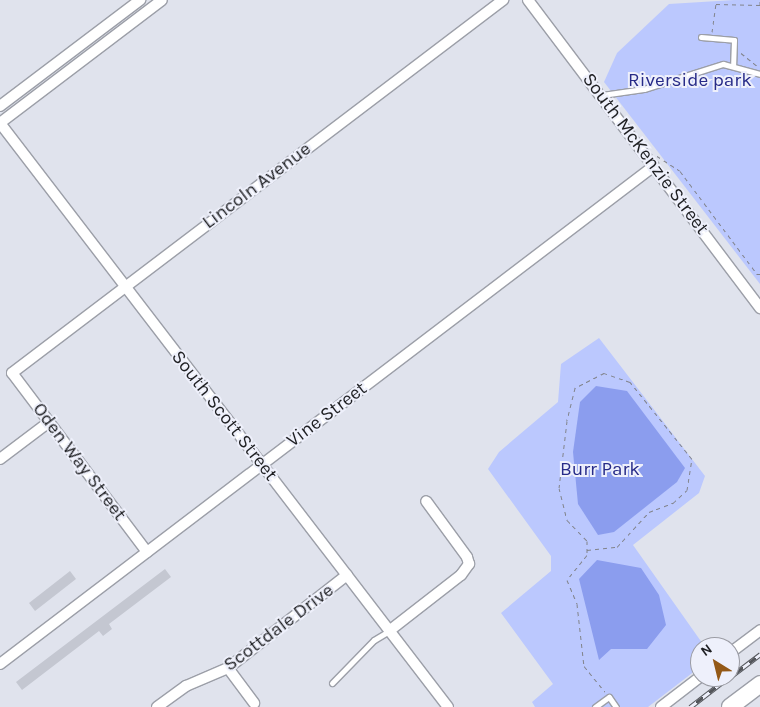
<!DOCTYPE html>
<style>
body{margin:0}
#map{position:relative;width:760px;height:707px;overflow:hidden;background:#e0e3ed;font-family:Karla,sans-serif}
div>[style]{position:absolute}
.green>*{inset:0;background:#bbc8fe}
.water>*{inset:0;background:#8b9dee}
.building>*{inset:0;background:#c4c7d1}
.path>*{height:1px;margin-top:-0.5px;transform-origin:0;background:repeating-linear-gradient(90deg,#81838a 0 4px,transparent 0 8px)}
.roads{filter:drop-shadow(1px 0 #9c9fa8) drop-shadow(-1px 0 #9c9fa8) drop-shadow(0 1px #9c9fa8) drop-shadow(0 -1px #9c9fa8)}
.service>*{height:5px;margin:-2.5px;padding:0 2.5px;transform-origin:2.5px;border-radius:2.5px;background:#fff}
.minor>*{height:10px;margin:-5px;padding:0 5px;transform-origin:5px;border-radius:5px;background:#fff}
.primary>*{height:16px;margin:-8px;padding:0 8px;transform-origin:8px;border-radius:8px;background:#fff}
.rail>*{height:4.5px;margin-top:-2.25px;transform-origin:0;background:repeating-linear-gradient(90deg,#eef0fb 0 8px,#53555a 0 16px);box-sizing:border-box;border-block:1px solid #53555a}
span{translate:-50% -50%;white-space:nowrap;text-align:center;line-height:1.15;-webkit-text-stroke:4px #eef0fb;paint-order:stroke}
.park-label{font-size:19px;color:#272b88}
.street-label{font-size:19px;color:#1e1f22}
.north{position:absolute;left:690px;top:637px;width:50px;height:50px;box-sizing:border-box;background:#eef0fb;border:1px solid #9b9ca4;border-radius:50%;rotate:324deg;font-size:14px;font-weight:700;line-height:20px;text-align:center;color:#1e1f22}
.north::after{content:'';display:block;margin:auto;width:18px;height:22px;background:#945917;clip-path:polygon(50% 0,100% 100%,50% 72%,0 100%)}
</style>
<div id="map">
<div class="green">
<div style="clip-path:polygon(734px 0,760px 0,760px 284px,604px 82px,617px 53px,669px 4px)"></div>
<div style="clip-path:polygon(599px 338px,705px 476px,699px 493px,633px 545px,705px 647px,700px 647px,700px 667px,648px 707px,535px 707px,532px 702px,553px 684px,501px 613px,551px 571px,551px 556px,488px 469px,499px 452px,558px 402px,561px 364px)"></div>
</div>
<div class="water">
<div style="clip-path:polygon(596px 386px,627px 391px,685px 468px,677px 482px,614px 532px,598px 535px,578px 504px,573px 452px,580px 402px)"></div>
<div style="clip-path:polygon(597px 560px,641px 568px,659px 595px,666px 625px,647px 649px,611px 649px,599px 660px,579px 579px)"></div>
</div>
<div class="building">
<div style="clip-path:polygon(165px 569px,171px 577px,109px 624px,112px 629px,103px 636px,99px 631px,22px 690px,16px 682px)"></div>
<div style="clip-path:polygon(70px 571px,76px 579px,35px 611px,29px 603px)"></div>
</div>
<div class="path">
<div style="left:712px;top:32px;width:28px;rotate:-82deg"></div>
<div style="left:716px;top:4px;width:44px;rotate:1.3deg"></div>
<div style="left:760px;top:5px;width:5px;rotate:-90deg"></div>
<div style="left:741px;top:53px;width:21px;rotate:39deg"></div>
<div style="left:657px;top:156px;width:27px;rotate:33deg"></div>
<div style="left:680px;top:171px;width:129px;rotate:53.2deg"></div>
<div style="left:757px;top:274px;width:3px"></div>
<div style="left:587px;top:550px;width:30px;rotate:-6deg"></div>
<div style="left:617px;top:547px;width:47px;rotate:-47.6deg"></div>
<div style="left:649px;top:512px;width:26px;rotate:-21deg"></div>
<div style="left:673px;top:503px;width:19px;rotate:-43deg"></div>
<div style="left:687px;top:490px;width:31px;rotate:-81deg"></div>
<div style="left:692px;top:459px;width:99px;rotate:-128.8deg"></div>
<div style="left:630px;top:382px;width:28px;rotate:-161deg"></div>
<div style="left:604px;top:373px;width:33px;rotate:153deg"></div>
<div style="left:575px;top:388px;width:34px;rotate:104deg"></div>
<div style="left:567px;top:421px;width:67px;rotate:96.8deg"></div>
<div style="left:559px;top:488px;width:33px;rotate:76deg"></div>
<div style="left:567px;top:520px;width:29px;rotate:46deg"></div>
<div style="left:587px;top:541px;width:14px;rotate:90deg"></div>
<div style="left:587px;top:555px;width:32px;rotate:129deg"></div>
<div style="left:567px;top:580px;width:26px;rotate:67deg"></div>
<div style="left:577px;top:604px;width:62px;rotate:83.6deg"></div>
<div style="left:584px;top:666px;width:33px;rotate:51deg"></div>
</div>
<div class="roads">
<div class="service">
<div style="left:701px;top:37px;width:33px;rotate:5deg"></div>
<div style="left:734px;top:40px;width:25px;rotate:92deg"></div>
<div style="left:602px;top:95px;width:42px;rotate:-8.1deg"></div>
<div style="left:644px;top:89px;width:83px;rotate:-17.6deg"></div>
<div style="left:723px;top:64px;width:38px;rotate:15deg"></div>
<div style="left:332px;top:683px;width:60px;rotate:-45.7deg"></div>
<div style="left:374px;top:640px;width:17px;rotate:-31deg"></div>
<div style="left:595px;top:707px;width:17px;rotate:-36deg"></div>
<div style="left:609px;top:697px;width:12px;rotate:55deg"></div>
</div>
<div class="minor">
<div style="left:528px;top:0;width:386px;rotate:53deg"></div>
<div style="left:0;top:106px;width:176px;rotate:-37.1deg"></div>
<div style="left:0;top:123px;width:736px;rotate:52.51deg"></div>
<div style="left:0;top:123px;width:203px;rotate:-37.2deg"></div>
<div style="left:0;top:459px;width:61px;rotate:-37.1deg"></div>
<div style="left:147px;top:552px;width:224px;rotate:-127deg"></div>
<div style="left:12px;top:373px;width:617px;rotate:-37.22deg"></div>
<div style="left:389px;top:631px;width:91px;rotate:-37.9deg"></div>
<div style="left:461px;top:575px;width:14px;rotate:-54deg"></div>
<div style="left:469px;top:564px;width:7px;rotate:-106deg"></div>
<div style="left:467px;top:557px;width:69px;rotate:-126.2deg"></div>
<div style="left:730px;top:653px;width:38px;rotate:-37deg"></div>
<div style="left:0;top:664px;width:822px;rotate:-37.29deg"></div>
<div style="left:228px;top:668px;width:44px;rotate:53.4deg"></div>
<div style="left:157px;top:707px;width:36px;rotate:-36deg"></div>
<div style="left:186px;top:686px;width:46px;rotate:-23.2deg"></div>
<div style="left:228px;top:668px;width:151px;rotate:-38deg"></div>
<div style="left:661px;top:707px;width:49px;rotate:-37.6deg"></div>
</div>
<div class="primary">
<div style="left:730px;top:707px;width:38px;rotate:-37deg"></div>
</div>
</div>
<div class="rail">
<div style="left:730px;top:677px;width:38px;rotate:-37deg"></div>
<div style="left:690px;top:707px;width:49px;rotate:-37.6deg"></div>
</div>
<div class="park-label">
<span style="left:690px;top:81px">Riverside park</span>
<span style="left:600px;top:470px">Burr Park</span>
</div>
<div class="street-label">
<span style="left:645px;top:154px;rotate:53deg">South McKenzie Street</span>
<span style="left:257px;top:186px;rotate:-37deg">Lincoln Avenue</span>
<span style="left:327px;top:415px;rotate:-37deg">Vine Street</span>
<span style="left:224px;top:416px;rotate:52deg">South Scott Street</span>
<span style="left:79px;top:462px;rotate:53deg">Oden Way Street</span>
<span style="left:279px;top:628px;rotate:-37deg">Scottdale Drive</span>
</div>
<div class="north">N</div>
</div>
